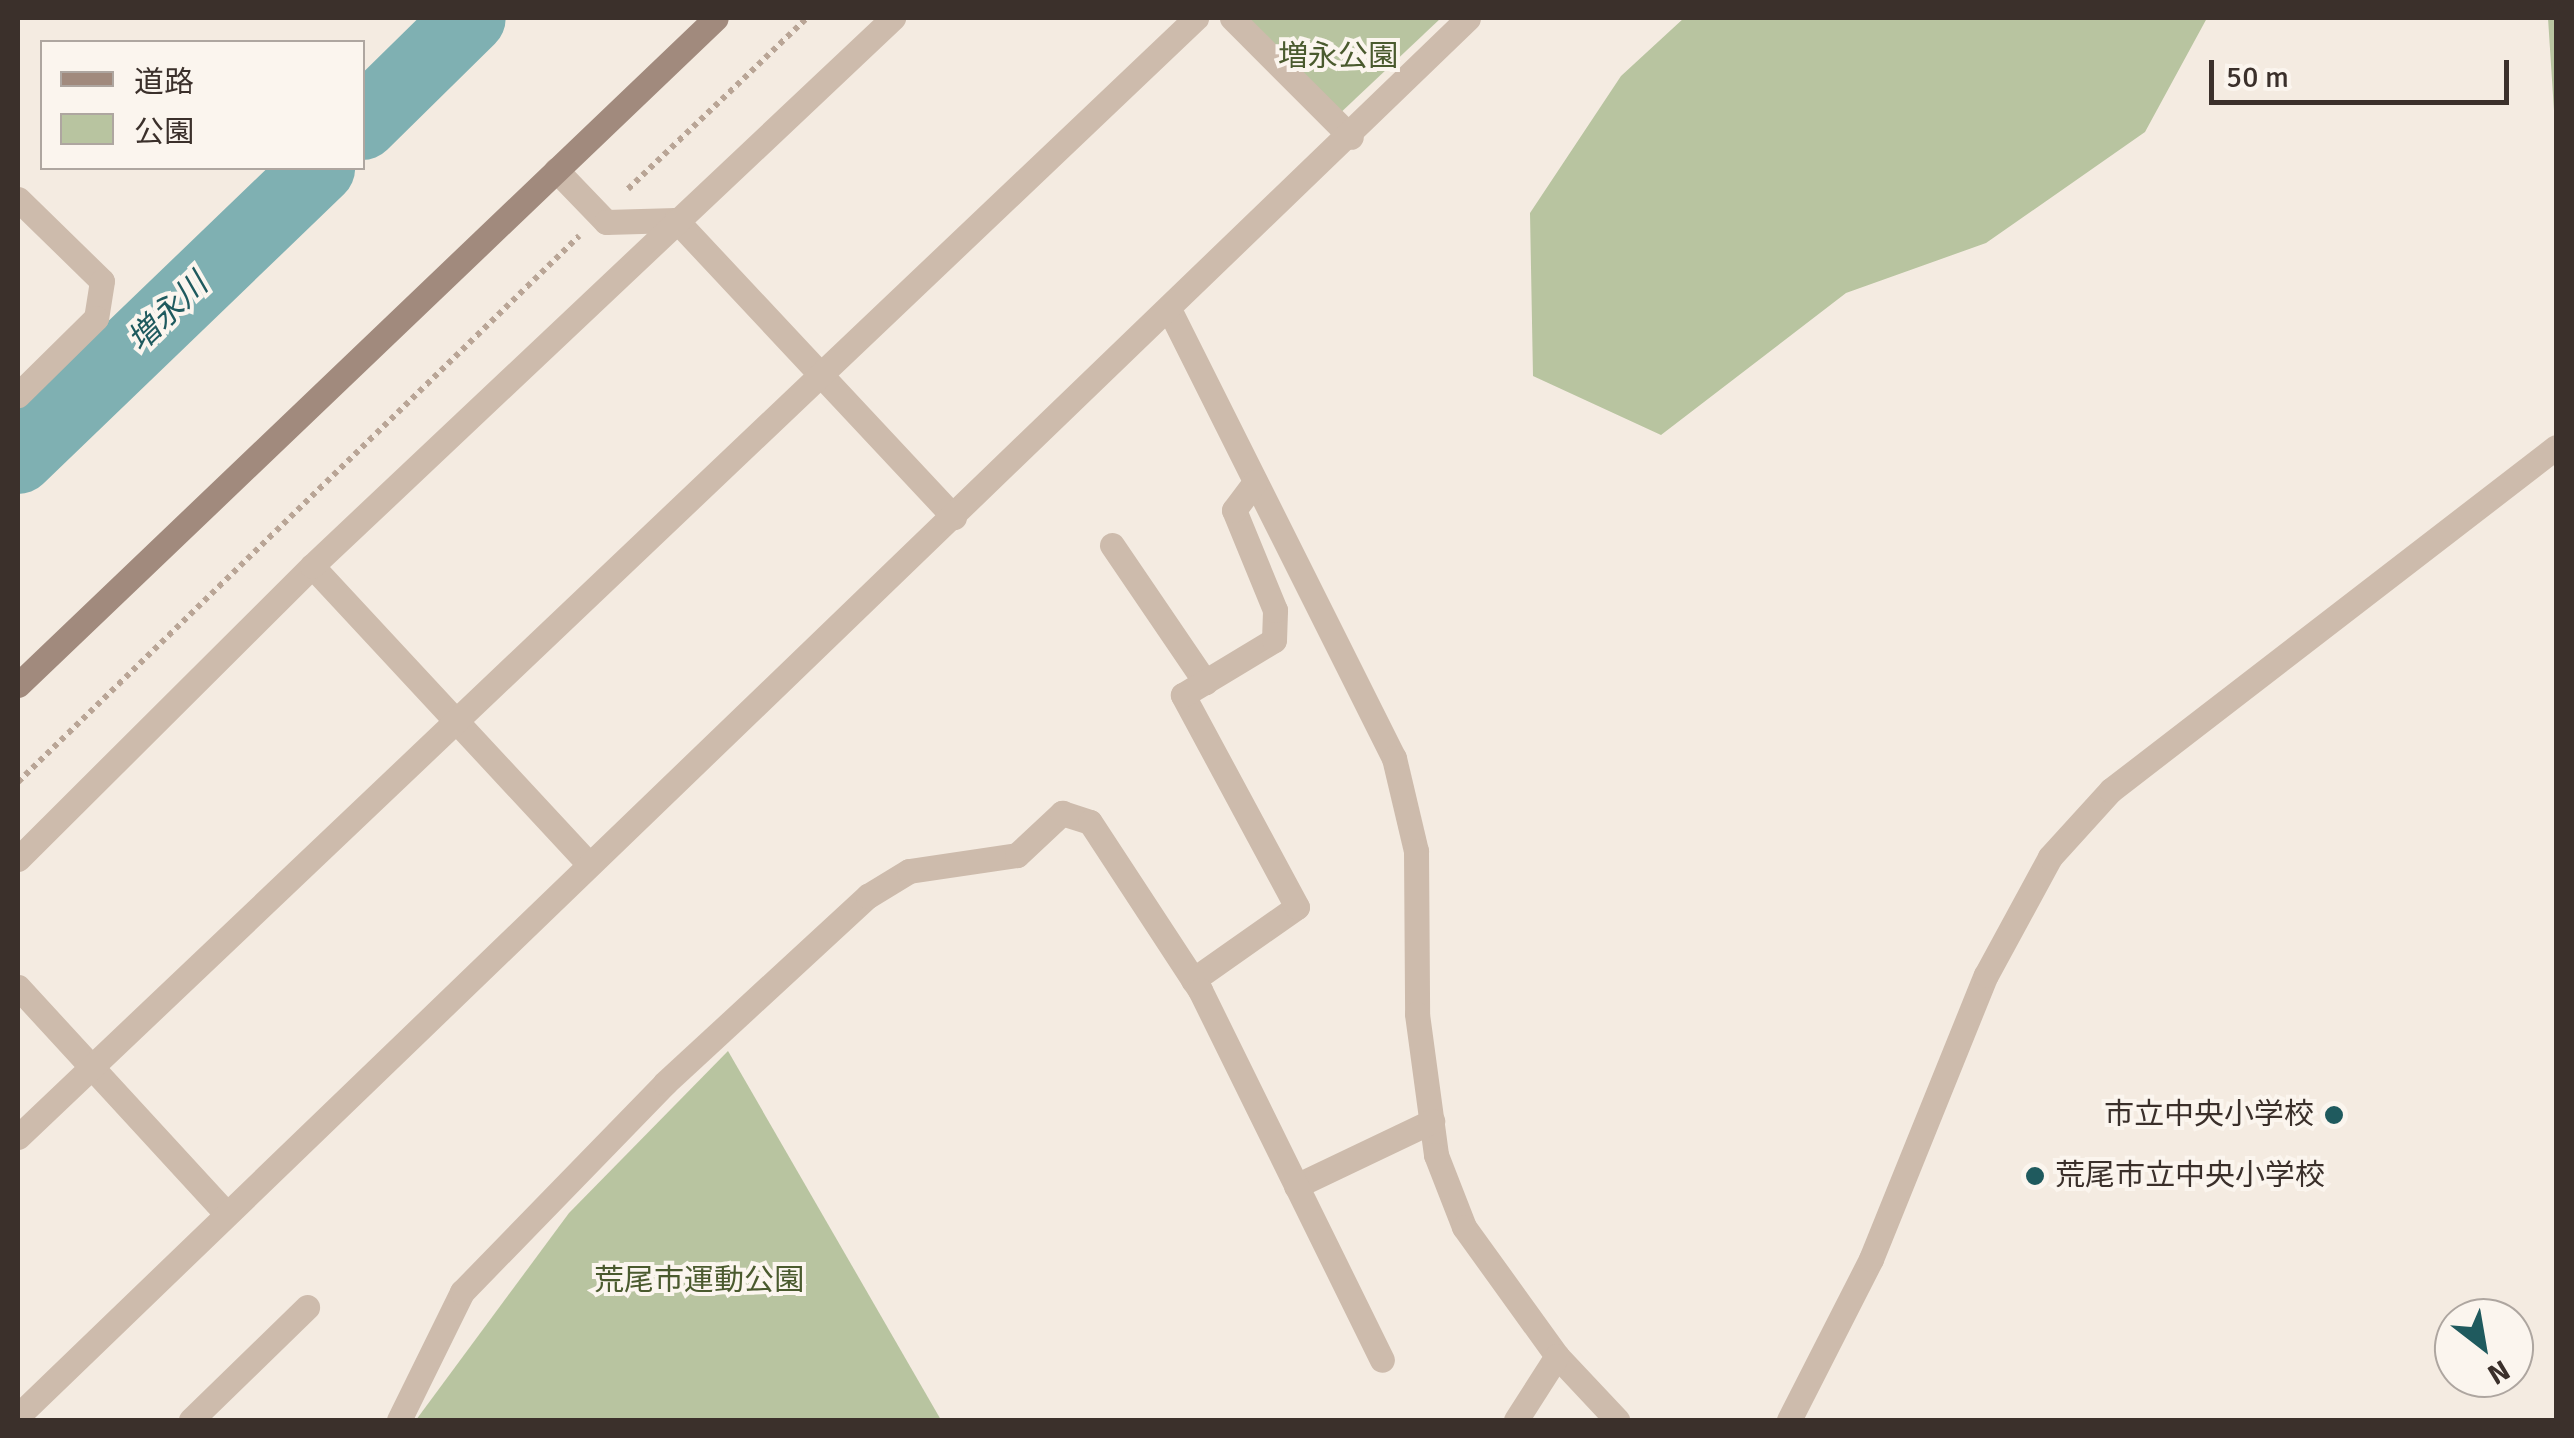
<!DOCTYPE html>
<meta charset="utf-8">
<style>
body{margin:0}
#map{position:relative;width:2574px;height:1438px;overflow:hidden;background:#f4ebe1;font-family:Signika,"Noto Sans JP",sans-serif}
div>[style]{position:absolute}
.green>*{inset:0;background:#b8c4a0}
.river>*{height:72px;margin:-36px;padding:0 36px;transform-origin:36px;border-radius:36px;background:#7fb0b2}
.path>*{height:6px;margin-top:-3px;transform-origin:0;background:repeating-linear-gradient(90deg,#b9a596 0 5px,transparent 0 10px)}
.street>*{height:25px;margin:-12.5px;padding:0 12.5px;transform-origin:12.5px;border-radius:12.5px;background:#cdbbac}
.secondary>*{height:25px;margin:-12.5px;padding:0 12.5px;transform-origin:12.5px;border-radius:12.5px;background:#a18a7d}
.dots>*{width:28px;height:28px;translate:-50% -50%;box-sizing:border-box;border:5px solid #fbf5ee;border-radius:50%}
span{translate:-50% -50%;white-space:nowrap;text-align:center;line-height:1.15;-webkit-text-stroke:8px #fbf5ee;paint-order:stroke}
.park-label{font-size:30px;color:#4a5a2e}
.poi-label{font-size:30px;color:#3b302b}
.right{translate:-100% -50%;text-align:right}
.left{translate:0 -50%;text-align:left}
.water-label{font-size:32px;color:#1f5a5e;font-style:italic}
.frame{position:absolute;inset:0;border:20px solid #3b302b;pointer-events:none}
.legend{position:absolute;left:40px;top:40px;width:325px;height:130px;box-sizing:border-box;background:#fbf5ee;border:2px solid #aea6a0;margin:0;padding:12px 18px;list-style:none;font-size:30px;color:#3b302b}
.legend li{display:flex;align-items:center;gap:20px;height:50px}
.legend b{width:50px;border:2px solid #aea6a0}
.north{position:absolute;left:2434px;top:1298px;width:100px;height:100px;box-sizing:border-box;background:#fbf5ee;border:2px solid #aea6a0;border-radius:50%;rotate:149deg;font-size:28px;font-weight:700;line-height:40px;text-align:center;color:#3b302b}
.north::after{content:'';display:block;margin:auto;width:35px;height:45px;background:#1f5a5e;clip-path:polygon(50% 0,100% 100%,50% 72%,0 100%)}
.scale{position:absolute;left:2209px;top:60px;width:300px;height:45px;box-sizing:border-box;border:5px solid #3b302b;border-top:0;padding-left:12px;font-size:30px;line-height:35px;white-space:nowrap;color:#3b302b;-webkit-text-stroke:8px #fbf5ee;paint-order:stroke}
</style>
<div id="map">
<div class="green">
<div style="clip-path:polygon(1249px 18px,1441px 18px,1336px 117px)"></div>
<div style="clip-path:polygon(1684px 18px,2207px 18px,2145px 132px,1986px 243px,1846px 293px,1661px 435px,1533px 376px,1530px 213px,1621px 76px)"></div>
<div style="clip-path:polygon(2548px 18px,2556px 18px,2556px 143px,2556px 142px)"></div>
<div style="clip-path:polygon(728px 1051px,941px 1420px,416px 1420px,569px 1213px)"></div>
</div>
<div class="river">
<div style="left:362px;top:124px;width:151px;rotate:-44.5deg"></div>
<div style="left:18px;top:458px;width:418px;rotate:-43.9deg"></div>
</div>
<div class="path">
<div style="left:628px;top:189px;width:248px;rotate:-43.7deg"></div>
<div style="left:18px;top:782px;width:783px;rotate:-44.22deg"></div>
</div>
<div class="street">
<div style="left:1232px;top:18px;width:168px;rotate:45deg"></div>
<div style="left:556px;top:170px;width:72px;rotate:46.1deg"></div>
<div style="left:606px;top:222px;width:70px;rotate:-1.6deg"></div>
<div style="left:676px;top:220px;width:407px;rotate:46.9deg"></div>
<div style="left:18px;top:199px;width:117px;rotate:44.3deg"></div>
<div style="left:102px;top:281px;width:37px;rotate:99deg"></div>
<div style="left:96px;top:318px;width:110px;rotate:135.4deg"></div>
<div style="left:1171px;top:313px;width:498px;rotate:63.4deg"></div>
<div style="left:1394px;top:758px;width:96px;rotate:76.7deg"></div>
<div style="left:1416px;top:851px;width:163px;rotate:89.6deg"></div>
<div style="left:1417px;top:1014px;width:142px;rotate:82.3deg"></div>
<div style="left:1436px;top:1155px;width:77px;rotate:68.7deg"></div>
<div style="left:1464px;top:1227px;width:159px;rotate:54.2deg"></div>
<div style="left:1557px;top:1356px;width:88px;rotate:46.8deg"></div>
<div style="left:1112px;top:545px;width:166px;rotate:55.8deg"></div>
<div style="left:312px;top:566px;width:405px;rotate:47.1deg"></div>
<div style="left:18px;top:859px;width:415px;rotate:-44.9deg"></div>
<div style="left:312px;top:566px;width:799px;rotate:-43.33deg"></div>
<div style="left:1193px;top:980px;width:127px;rotate:-35.1deg"></div>
<div style="left:1297px;top:907px;width:241px;rotate:-118.3deg"></div>
<div style="left:1183px;top:695px;width:106px;rotate:-31.1deg"></div>
<div style="left:1274px;top:640px;width:30px;rotate:-88deg"></div>
<div style="left:1275px;top:610px;width:108px;rotate:-112.3deg"></div>
<div style="left:1234px;top:510px;width:35px;rotate:-53deg"></div>
<div style="left:18px;top:987px;width:306px;rotate:47.4deg"></div>
<div style="left:18px;top:1137px;width:1625px;rotate:-43.53deg"></div>
<div style="left:1296px;top:1186px;width:151px;rotate:-25.5deg"></div>
<div style="left:18px;top:1416px;width:2014px;rotate:-43.95deg"></div>
<div style="left:191px;top:1420px;width:162px;rotate:-44.2deg"></div>
<div style="left:399px;top:1420px;width:143px;rotate:-63.8deg"></div>
<div style="left:462px;top:1292px;width:291px;rotate:-45.8deg"></div>
<div style="left:665px;top:1083px;width:276px;rotate:-42.7deg"></div>
<div style="left:868px;top:896px;width:48px;rotate:-31.4deg"></div>
<div style="left:909px;top:871px;width:109px;rotate:-8.4deg"></div>
<div style="left:1017px;top:855px;width:62px;rotate:-43deg"></div>
<div style="left:1062px;top:813px;width:29px;rotate:18deg"></div>
<div style="left:1090px;top:822px;width:201px;rotate:56.8deg"></div>
<div style="left:1200px;top:990px;width:412px;rotate:63.8deg"></div>
<div style="left:1516px;top:1420px;width:76px;rotate:-57.4deg"></div>
<div style="left:1789px;top:1420px;width:181px;rotate:-63deg"></div>
<div style="left:1871px;top:1259px;width:306px;rotate:-68deg"></div>
<div style="left:1986px;top:975px;width:134px;rotate:-61.5deg"></div>
<div style="left:2050px;top:857px;width:91px;rotate:-47.7deg"></div>
<div style="left:2111px;top:790px;width:562px;rotate:-37.62deg"></div>
</div>
<div class="secondary">
<div style="left:18px;top:685px;width:965px;rotate:-43.7deg"></div>
</div>
<div class="dots">
<div style="left:2334px;top:1115px;background:#1f5a5e"></div>
<div style="left:2035px;top:1176px;background:#1f5a5e"></div>
</div>
<div class="park-label">
<span style="left:1338px;top:57px">増永公園</span>
<span style="left:699px;top:1281px">荒尾市運動公園</span>
</div>
<div class="poi-label">
<span class="right" style="left:2314px;top:1115px">市立中央小学校</span>
<span class="left" style="left:2055px;top:1176px">荒尾市立中央小学校</span>
</div>
<div class="water-label">
<span style="left:168px;top:313px;rotate:-44deg">増永川</span>
</div>
<div class="frame"></div>
<ul class="legend">
<li><b style="height:12px;background:#a18a7d"></b>道路</li>
<li><b style="height:28px;background:#b8c4a0"></b>公園</li>
</ul>
<div class="north">N</div>
<div class="scale">50 m</div>
</div>
